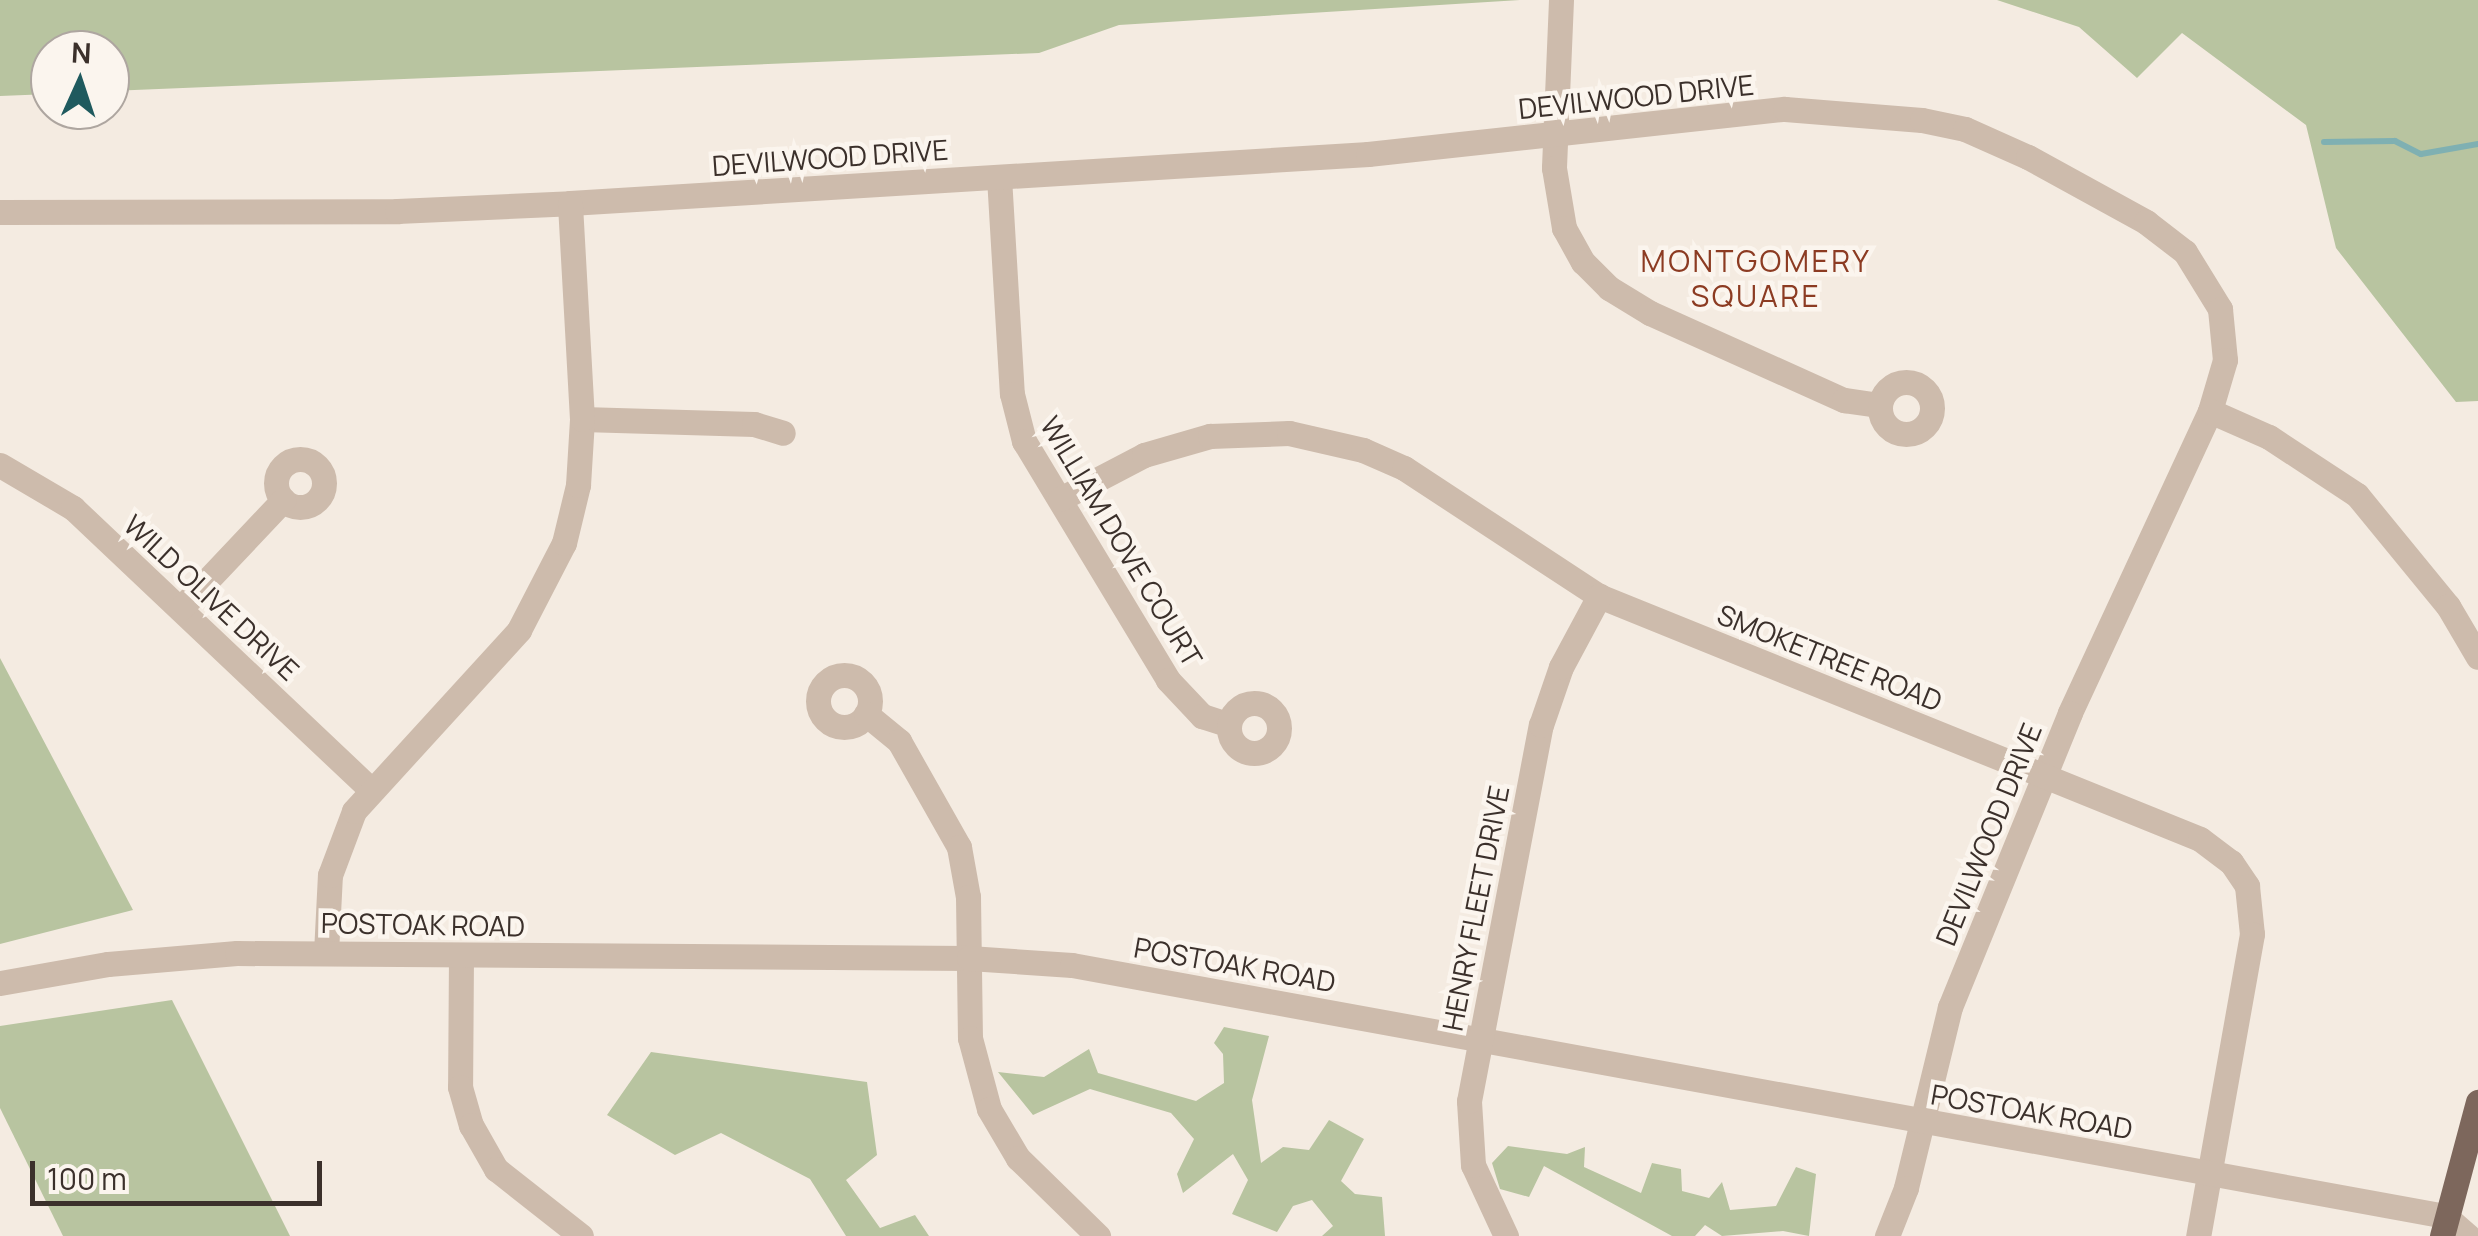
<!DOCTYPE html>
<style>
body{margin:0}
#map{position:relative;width:2478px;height:1236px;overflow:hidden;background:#f4ebe1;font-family:Manrope,sans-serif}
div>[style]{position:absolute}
.green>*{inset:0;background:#b8c4a0}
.stream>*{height:6px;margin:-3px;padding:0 3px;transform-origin:3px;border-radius:3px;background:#7fb0b2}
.minor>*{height:25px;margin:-12.5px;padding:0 12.5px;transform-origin:12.5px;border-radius:12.5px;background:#cdbbac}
.minor>.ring{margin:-12.5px;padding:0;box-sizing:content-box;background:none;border:25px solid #cdbbac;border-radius:50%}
.major>*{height:25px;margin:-12.5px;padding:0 12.5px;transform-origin:12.5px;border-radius:12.5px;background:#7d675c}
span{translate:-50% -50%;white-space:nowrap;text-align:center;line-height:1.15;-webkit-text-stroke:9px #fbf5ee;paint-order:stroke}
.street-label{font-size:28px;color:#3b302b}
.neighbourhood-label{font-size:30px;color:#8c3b22;letter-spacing:2.5px}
.north{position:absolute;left:30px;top:30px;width:100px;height:100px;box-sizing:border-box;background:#fbf5ee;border:2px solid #aea6a0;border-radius:50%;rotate:3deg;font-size:28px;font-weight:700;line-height:40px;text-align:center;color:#3b302b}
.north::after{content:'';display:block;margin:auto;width:35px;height:45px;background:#1f5a5e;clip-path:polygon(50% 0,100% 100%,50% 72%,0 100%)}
.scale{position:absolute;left:30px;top:1161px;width:292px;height:45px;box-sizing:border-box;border:5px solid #3b302b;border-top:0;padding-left:12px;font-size:30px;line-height:35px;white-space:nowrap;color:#3b302b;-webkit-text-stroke:8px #fbf5ee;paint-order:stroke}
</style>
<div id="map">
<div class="green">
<div style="clip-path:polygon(0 0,1520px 0,1119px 25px,1039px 53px,110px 91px,110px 50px,50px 50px,50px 94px,0 96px)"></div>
<div style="clip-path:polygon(1997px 0,2478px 0,2478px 401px,2456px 402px,2336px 248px,2306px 125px,2182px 33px,2137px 78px,2079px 27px)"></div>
<div style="clip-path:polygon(0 658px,133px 910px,0 944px)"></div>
<div style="clip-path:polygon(172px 1000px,290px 1236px,63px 1236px,0 1108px,0 1026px)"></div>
<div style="clip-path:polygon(1224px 1027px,1269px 1036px,1252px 1100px,1261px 1163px,1283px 1147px,1309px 1150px,1329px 1120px,1364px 1139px,1341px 1181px,1355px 1194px,1382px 1197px,1385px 1236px,1322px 1236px,1333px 1226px,1312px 1200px,1293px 1206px,1277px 1232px,1232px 1214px,1248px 1180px,1233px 1154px,1183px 1193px,1177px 1174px,1194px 1139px,1171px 1113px,1090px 1089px,1033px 1115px,998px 1072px,1044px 1077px,1089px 1049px,1098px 1073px,1196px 1101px,1224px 1083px,1223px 1054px,1214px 1043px)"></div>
<div style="clip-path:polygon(651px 1052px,867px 1082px,877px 1155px,846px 1180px,880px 1228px,915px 1215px,929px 1236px,846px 1236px,810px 1179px,721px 1133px,675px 1155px,607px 1115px)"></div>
<div style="clip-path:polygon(1508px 1146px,1567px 1154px,1585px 1147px,1584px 1167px,1641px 1193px,1652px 1163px,1681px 1169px,1682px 1191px,1709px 1198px,1722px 1182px,1730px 1210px,1776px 1206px,1796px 1167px,1816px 1174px,1809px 1236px,1783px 1231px,1722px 1236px,1705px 1225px,1695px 1236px,1672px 1236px,1544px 1166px,1529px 1197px,1500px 1189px,1492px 1163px)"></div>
</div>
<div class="stream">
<div style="left:2324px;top:142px;width:71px;rotate:-0.8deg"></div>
<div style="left:2395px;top:141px;width:29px;rotate:27deg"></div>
<div style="left:2421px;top:154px;width:58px;rotate:-10deg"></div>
</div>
<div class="minor">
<div style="left:1561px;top:0;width:168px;rotate:92.4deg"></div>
<div style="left:1554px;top:168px;width:61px;rotate:80.5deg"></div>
<div style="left:1564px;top:228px;width:39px;rotate:61deg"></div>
<div style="left:1583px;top:262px;width:37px;rotate:45deg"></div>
<div style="left:1609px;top:288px;width:48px;rotate:31.4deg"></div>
<div style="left:1650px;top:313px;width:213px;rotate:24.2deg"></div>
<div style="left:1844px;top:400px;width:36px;rotate:8deg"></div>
<div style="left:999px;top:177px;width:217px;rotate:86.6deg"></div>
<div style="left:1012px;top:394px;width:49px;rotate:75.7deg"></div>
<div style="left:1024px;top:441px;width:279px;rotate:58.9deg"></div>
<div style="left:1168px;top:680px;width:50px;rotate:46.6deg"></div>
<div style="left:1202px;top:716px;width:28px;rotate:18deg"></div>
<div style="left:0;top:212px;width:397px;rotate:-0.1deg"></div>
<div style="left:397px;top:211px;width:173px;rotate:-2.6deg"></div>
<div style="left:570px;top:203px;width:800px;rotate:-3.51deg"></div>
<div style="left:1368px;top:154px;width:419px;rotate:-6.2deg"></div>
<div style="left:1785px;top:109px;width:137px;rotate:4.6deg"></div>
<div style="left:1922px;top:120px;width:44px;rotate:11.8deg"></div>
<div style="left:1965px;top:129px;width:69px;rotate:24deg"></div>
<div style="left:2028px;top:157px;width:135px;rotate:28.8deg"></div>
<div style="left:2146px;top:222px;width:49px;rotate:37.6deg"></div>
<div style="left:2185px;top:252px;width:67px;rotate:58.4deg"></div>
<div style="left:2220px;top:309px;width:51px;rotate:84.4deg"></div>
<div style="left:2225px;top:360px;width:53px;rotate:106.4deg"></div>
<div style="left:2210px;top:411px;width:333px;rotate:114.9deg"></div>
<div style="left:2070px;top:713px;width:318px;rotate:112.2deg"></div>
<div style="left:1950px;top:1007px;width:186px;rotate:103.7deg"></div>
<div style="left:1906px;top:1188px;width:52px;rotate:111.6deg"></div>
<div class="ring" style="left:1880px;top:382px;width:27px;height:27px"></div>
<div style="left:2210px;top:411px;width:64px;rotate:23.8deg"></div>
<div style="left:2269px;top:437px;width:105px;rotate:33.4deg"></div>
<div style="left:2357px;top:495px;width:144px;rotate:50.7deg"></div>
<div style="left:2448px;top:606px;width:59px;rotate:59.5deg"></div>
<div style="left:582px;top:419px;width:172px;rotate:1.7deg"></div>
<div style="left:754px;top:424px;width:30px;rotate:17deg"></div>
<div class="ring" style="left:276px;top:459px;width:23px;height:23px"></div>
<div style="left:0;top:465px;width:85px;rotate:30.5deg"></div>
<div style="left:73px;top:508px;width:409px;rotate:43.4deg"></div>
<div style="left:1060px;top:499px;width:95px;rotate:-27.6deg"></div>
<div style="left:1144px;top:455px;width:69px;rotate:-16.1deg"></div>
<div style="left:1210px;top:436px;width:79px;rotate:-2.2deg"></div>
<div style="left:1289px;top:433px;width:76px;rotate:12.9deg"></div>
<div style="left:1363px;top:450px;width:45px;rotate:23.7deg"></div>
<div style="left:1404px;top:468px;width:233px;rotate:33.3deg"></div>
<div style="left:1599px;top:596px;width:648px;rotate:22.01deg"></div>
<div style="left:2200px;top:839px;width:39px;rotate:37deg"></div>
<div style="left:2231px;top:862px;width:29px;rotate:56deg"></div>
<div style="left:2247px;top:886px;width:48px;rotate:84.1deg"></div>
<div style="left:2252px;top:934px;width:307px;rotate:100.1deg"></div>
<div style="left:181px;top:608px;width:149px;rotate:-46.6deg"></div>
<div class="ring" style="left:818px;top:675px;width:27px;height:27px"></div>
<div class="ring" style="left:1229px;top:703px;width:25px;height:25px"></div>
<div style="left:866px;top:714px;width:43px;rotate:39.3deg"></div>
<div style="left:899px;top:741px;width:122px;rotate:60.5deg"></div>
<div style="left:959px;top:847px;width:51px;rotate:79.8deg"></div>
<div style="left:968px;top:897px;width:141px;rotate:89.2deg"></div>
<div style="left:970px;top:1038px;width:73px;rotate:75deg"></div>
<div style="left:989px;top:1109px;width:57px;rotate:59.4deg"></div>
<div style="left:1018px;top:1158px;width:112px;rotate:44.3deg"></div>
<div style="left:326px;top:953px;width:78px;rotate:-87.1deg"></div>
<div style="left:330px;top:875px;width:68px;rotate:-69.4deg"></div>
<div style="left:354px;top:811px;width:245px;rotate:-47.6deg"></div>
<div style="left:519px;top:630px;width:98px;rotate:-62.7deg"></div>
<div style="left:564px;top:543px;width:60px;rotate:-76.4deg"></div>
<div style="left:578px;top:485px;width:66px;rotate:-86.5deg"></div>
<div style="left:582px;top:419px;width:216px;rotate:-93.2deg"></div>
<div style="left:461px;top:955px;width:132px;rotate:90.4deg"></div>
<div style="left:460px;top:1087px;width:40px;rotate:74deg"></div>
<div style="left:471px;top:1125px;width:51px;rotate:60.4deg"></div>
<div style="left:496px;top:1169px;width:108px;rotate:38.2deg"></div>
<div style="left:0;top:983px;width:110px;rotate:-10deg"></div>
<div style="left:108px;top:964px;width:129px;rotate:-4.9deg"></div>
<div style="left:237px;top:953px;width:732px;rotate:0.39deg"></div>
<div style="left:969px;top:958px;width:103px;rotate:3.9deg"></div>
<div style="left:1072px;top:965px;width:1396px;rotate:10.36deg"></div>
<div style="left:2445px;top:1216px;width:30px;rotate:41deg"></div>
<div style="left:1506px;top:1236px;width:78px;rotate:-114.9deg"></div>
<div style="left:1473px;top:1165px;width:64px;rotate:-93.6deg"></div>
<div style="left:1469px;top:1101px;width:383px;rotate:-79.2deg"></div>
<div style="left:1541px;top:725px;width:61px;rotate:-71deg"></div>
<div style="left:1561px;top:667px;width:81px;rotate:-61.8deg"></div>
</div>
<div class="major">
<div style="left:2442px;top:1236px;width:139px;rotate:-75deg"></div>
</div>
<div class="street-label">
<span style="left:1636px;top:96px;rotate:-6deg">DEVILWOOD DRIVE</span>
<span style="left:830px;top:157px;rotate:-4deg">DEVILWOOD DRIVE</span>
<span style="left:1122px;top:541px;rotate:59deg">WILLIAM DOVE COURT</span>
<span style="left:212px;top:597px;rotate:43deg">WILD OLIVE DRIVE</span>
<span style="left:1830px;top:657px;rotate:22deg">SMOKETREE ROAD</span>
<span style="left:1988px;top:834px;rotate:-68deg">DEVILWOOD DRIVE</span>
<span style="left:1475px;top:908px;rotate:-79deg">HENRY FLEET DRIVE</span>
<span style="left:423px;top:924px;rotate:1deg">POSTOAK ROAD</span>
<span style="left:1235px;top:964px;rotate:10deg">POSTOAK ROAD</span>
<span style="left:2032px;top:1111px;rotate:10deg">POSTOAK ROAD</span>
</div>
<div class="neighbourhood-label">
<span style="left:1756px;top:278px">MONTGOMERY<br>SQUARE</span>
</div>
<div class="north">N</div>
<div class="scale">100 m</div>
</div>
